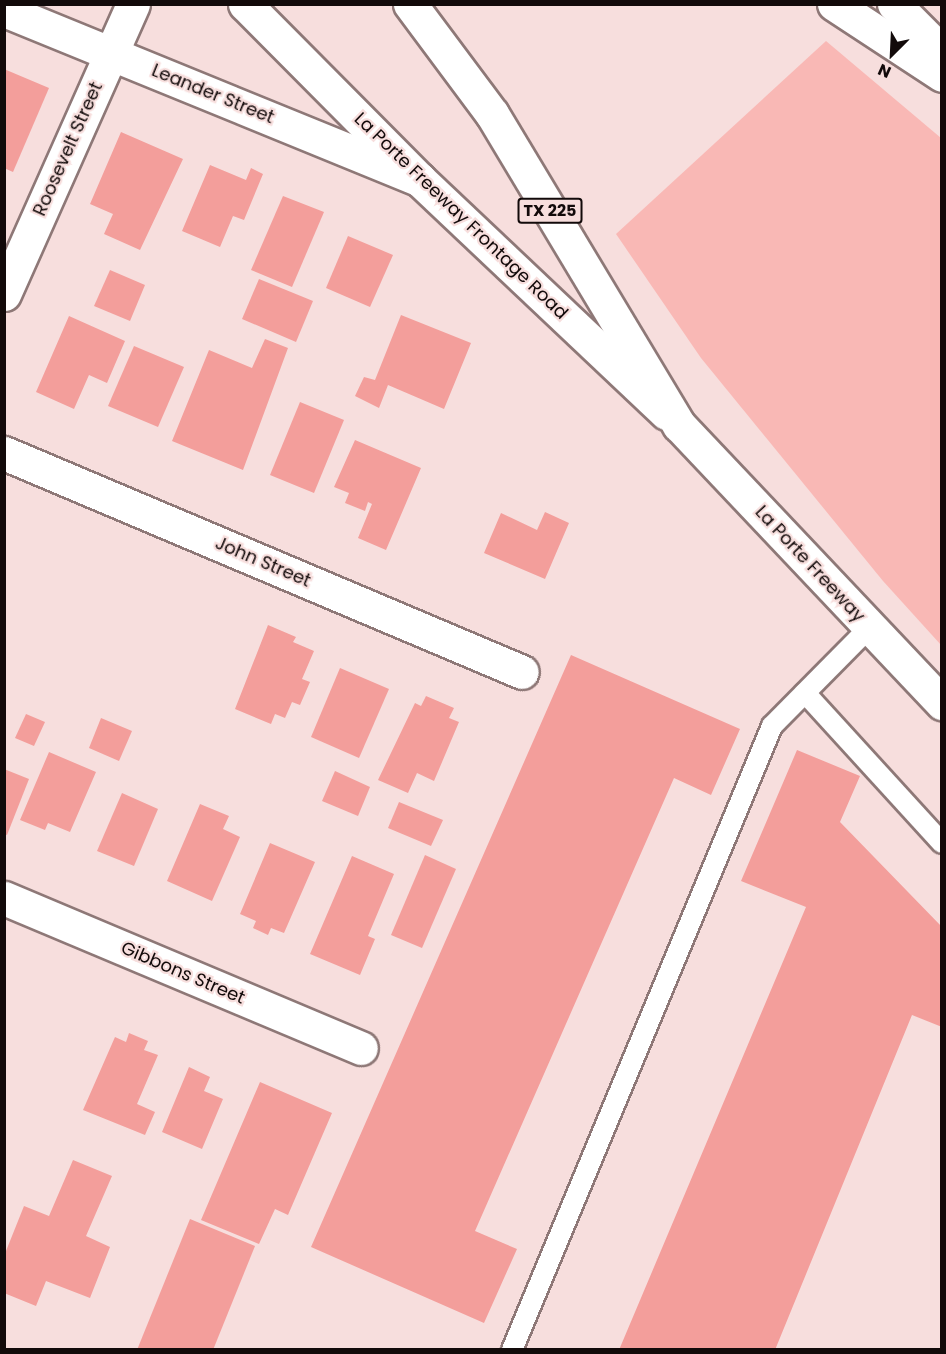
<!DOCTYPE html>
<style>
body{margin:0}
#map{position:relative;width:946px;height:1354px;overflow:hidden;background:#f7dedd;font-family:Poppins,sans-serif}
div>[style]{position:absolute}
.green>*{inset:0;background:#f9b8b5}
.building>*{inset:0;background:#f39e9b}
.roads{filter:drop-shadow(2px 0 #8e7877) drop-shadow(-2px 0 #8e7877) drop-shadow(0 2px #8e7877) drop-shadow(0 -2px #8e7877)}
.service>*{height:20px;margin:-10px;padding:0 10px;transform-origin:10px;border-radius:10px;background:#fff}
.minor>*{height:33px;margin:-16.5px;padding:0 16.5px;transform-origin:16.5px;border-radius:16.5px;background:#fff}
.secondary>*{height:33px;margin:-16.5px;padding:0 16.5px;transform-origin:16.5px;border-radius:16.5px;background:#fff}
.primary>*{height:33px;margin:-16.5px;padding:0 16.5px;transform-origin:16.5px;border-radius:16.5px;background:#fff}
.motorway>*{height:33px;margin:-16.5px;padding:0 16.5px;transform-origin:16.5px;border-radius:16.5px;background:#fff}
span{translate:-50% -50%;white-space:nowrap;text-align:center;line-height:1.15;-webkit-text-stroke:4.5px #f7dedd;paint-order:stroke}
.shield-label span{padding:2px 4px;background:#f7dedd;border:2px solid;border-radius:4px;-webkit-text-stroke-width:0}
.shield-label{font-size:16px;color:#120a0a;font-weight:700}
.street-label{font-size:18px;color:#120a0a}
.frame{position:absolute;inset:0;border:6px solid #120a0a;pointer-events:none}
.north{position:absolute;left:862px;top:24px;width:60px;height:60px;-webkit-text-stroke:4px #f7dedd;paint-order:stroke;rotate:204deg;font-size:16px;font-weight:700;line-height:24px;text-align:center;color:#120a0a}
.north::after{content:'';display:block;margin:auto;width:21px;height:27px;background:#120a0a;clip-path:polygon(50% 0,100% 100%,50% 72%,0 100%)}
</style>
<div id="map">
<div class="green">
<div style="clip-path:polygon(826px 41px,941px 138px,941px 645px,883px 581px,701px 358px,616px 234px)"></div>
</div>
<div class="building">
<div style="clip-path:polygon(4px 69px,49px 88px,13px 172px,4px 168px)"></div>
<div style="clip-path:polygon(121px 132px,183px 159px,140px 250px,104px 234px,113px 214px,90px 204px)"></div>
<div style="clip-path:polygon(210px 165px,246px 180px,251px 168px,263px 174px,244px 220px,233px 216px,220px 247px,182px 231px)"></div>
<div style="clip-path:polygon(283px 196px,324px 212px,292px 287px,251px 270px)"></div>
<div style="clip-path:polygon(348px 236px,393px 255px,370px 307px,326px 288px)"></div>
<div style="clip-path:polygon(110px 270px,145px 285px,130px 321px,94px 306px)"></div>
<div style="clip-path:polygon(259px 279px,313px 301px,296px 342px,242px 319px)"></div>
<div style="clip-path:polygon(401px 315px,471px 343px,444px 409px,388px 385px,379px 408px,355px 396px,364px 377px,375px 380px)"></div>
<div style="clip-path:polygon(69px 316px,125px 341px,107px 383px,89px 375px,74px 409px,36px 392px)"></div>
<div style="clip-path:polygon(265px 339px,288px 348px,243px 470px,172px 441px,209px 350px,252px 368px)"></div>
<div style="clip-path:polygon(134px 346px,184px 367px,158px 427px,108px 406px)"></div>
<div style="clip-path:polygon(300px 402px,344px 420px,314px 493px,270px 475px)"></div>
<div style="clip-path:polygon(355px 440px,421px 468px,386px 550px,358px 538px,372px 504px,368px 502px,365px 511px,345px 503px,349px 493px,334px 487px)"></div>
<div style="clip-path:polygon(545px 512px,569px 523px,545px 579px,484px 553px,501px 513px,537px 530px)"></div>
<div style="clip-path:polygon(268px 625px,296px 637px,293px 642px,314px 651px,302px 679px,310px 682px,300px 705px,292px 702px,285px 718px,275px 714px,271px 724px,235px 709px)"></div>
<div style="clip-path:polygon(571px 655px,740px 729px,711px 795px,674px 778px,475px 1231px,517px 1249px,484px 1323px,311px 1247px)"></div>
<div style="clip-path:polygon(340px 668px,389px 689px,359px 758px,311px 737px)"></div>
<div style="clip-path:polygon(426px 696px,454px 708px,449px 718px,459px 722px,434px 781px,417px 773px,408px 793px,378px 780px,415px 703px,421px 706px)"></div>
<div style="clip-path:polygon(26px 714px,45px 722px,34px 746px,15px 738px)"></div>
<div style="clip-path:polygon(101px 718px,132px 731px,119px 761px,89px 748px)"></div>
<div style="clip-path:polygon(797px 750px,860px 776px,840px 822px,942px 927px,942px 1027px,912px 1015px,775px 1350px,619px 1350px,806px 907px,741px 881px)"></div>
<div style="clip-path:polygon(49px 752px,96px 772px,70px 832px,48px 823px,45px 830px,20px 820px)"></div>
<div style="clip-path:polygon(4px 769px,29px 779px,7px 835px,4px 834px)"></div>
<div style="clip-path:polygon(335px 771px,370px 787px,358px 816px,322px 801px)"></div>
<div style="clip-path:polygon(122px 793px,158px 809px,134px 866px,97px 851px)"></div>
<div style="clip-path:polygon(399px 802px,443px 820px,431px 846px,388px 828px)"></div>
<div style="clip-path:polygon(200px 804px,229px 816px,223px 829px,240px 837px,212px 901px,167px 881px)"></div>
<div style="clip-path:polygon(270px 843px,315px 862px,284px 933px,271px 928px,268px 935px,253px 928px,256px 921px,240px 914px)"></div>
<div style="clip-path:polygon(425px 855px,456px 869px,422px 948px,391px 935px)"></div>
<div style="clip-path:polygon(352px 856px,394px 874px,368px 936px,375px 939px,360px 975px,310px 954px)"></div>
<div style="clip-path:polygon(129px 1033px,148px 1041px,144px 1050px,158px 1055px,137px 1104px,155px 1112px,145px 1135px,83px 1110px,115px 1037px,126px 1042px)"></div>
<div style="clip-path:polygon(189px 1067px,210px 1077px,204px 1091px,223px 1099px,202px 1149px,162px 1132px)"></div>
<div style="clip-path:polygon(260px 1082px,332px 1113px,288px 1215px,275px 1209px,259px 1244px,201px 1220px)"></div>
<div style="clip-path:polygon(73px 1160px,112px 1176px,86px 1236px,110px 1247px,90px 1298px,46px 1281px,36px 1306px,4px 1293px,4px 1256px,24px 1206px,49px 1216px)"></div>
<div style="clip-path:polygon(190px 1219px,255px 1246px,213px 1350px,137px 1350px)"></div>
</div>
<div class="roads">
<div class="service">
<div style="left:805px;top:693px;width:203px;rotate:47.6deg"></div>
<div style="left:512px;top:1350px;width:676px;rotate:-67.38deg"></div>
<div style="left:772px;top:726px;width:139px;rotate:-45.3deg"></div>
</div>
<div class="minor">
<div style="left:4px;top:10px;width:449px;rotate:22.2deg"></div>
<div style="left:4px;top:294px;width:317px;rotate:-66deg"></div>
<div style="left:4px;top:453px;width:562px;rotate:22.92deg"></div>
<div style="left:4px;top:898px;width:387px;rotate:22.8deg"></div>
</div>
<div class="secondary">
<div style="left:245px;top:4px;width:248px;rotate:45.2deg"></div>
<div style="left:420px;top:180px;width:339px;rotate:43.4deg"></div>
<div style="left:894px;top:4px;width:68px;rotate:45deg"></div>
</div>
<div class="primary">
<div style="left:679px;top:425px;width:383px;rotate:46.6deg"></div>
</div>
<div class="motorway">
<div style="left:410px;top:4px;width:137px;rotate:53.3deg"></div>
<div style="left:492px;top:114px;width:363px;rotate:59deg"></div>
<div style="left:834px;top:4px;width:129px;rotate:33.3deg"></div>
</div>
</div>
<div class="shield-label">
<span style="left:550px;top:211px">TX 225</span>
</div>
<div class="street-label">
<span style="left:213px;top:94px;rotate:22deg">Leander Street</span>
<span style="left:68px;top:149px;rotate:-66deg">Roosevelt Street</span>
<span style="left:461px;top:216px;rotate:44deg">La Porte Freeway Frontage Road</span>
<span style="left:263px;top:562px;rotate:23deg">John Street</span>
<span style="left:810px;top:564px;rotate:47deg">La Porte Freeway</span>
<span style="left:183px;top:973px;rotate:23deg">Gibbons Street</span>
</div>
<div class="frame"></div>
<div class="north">N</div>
</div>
